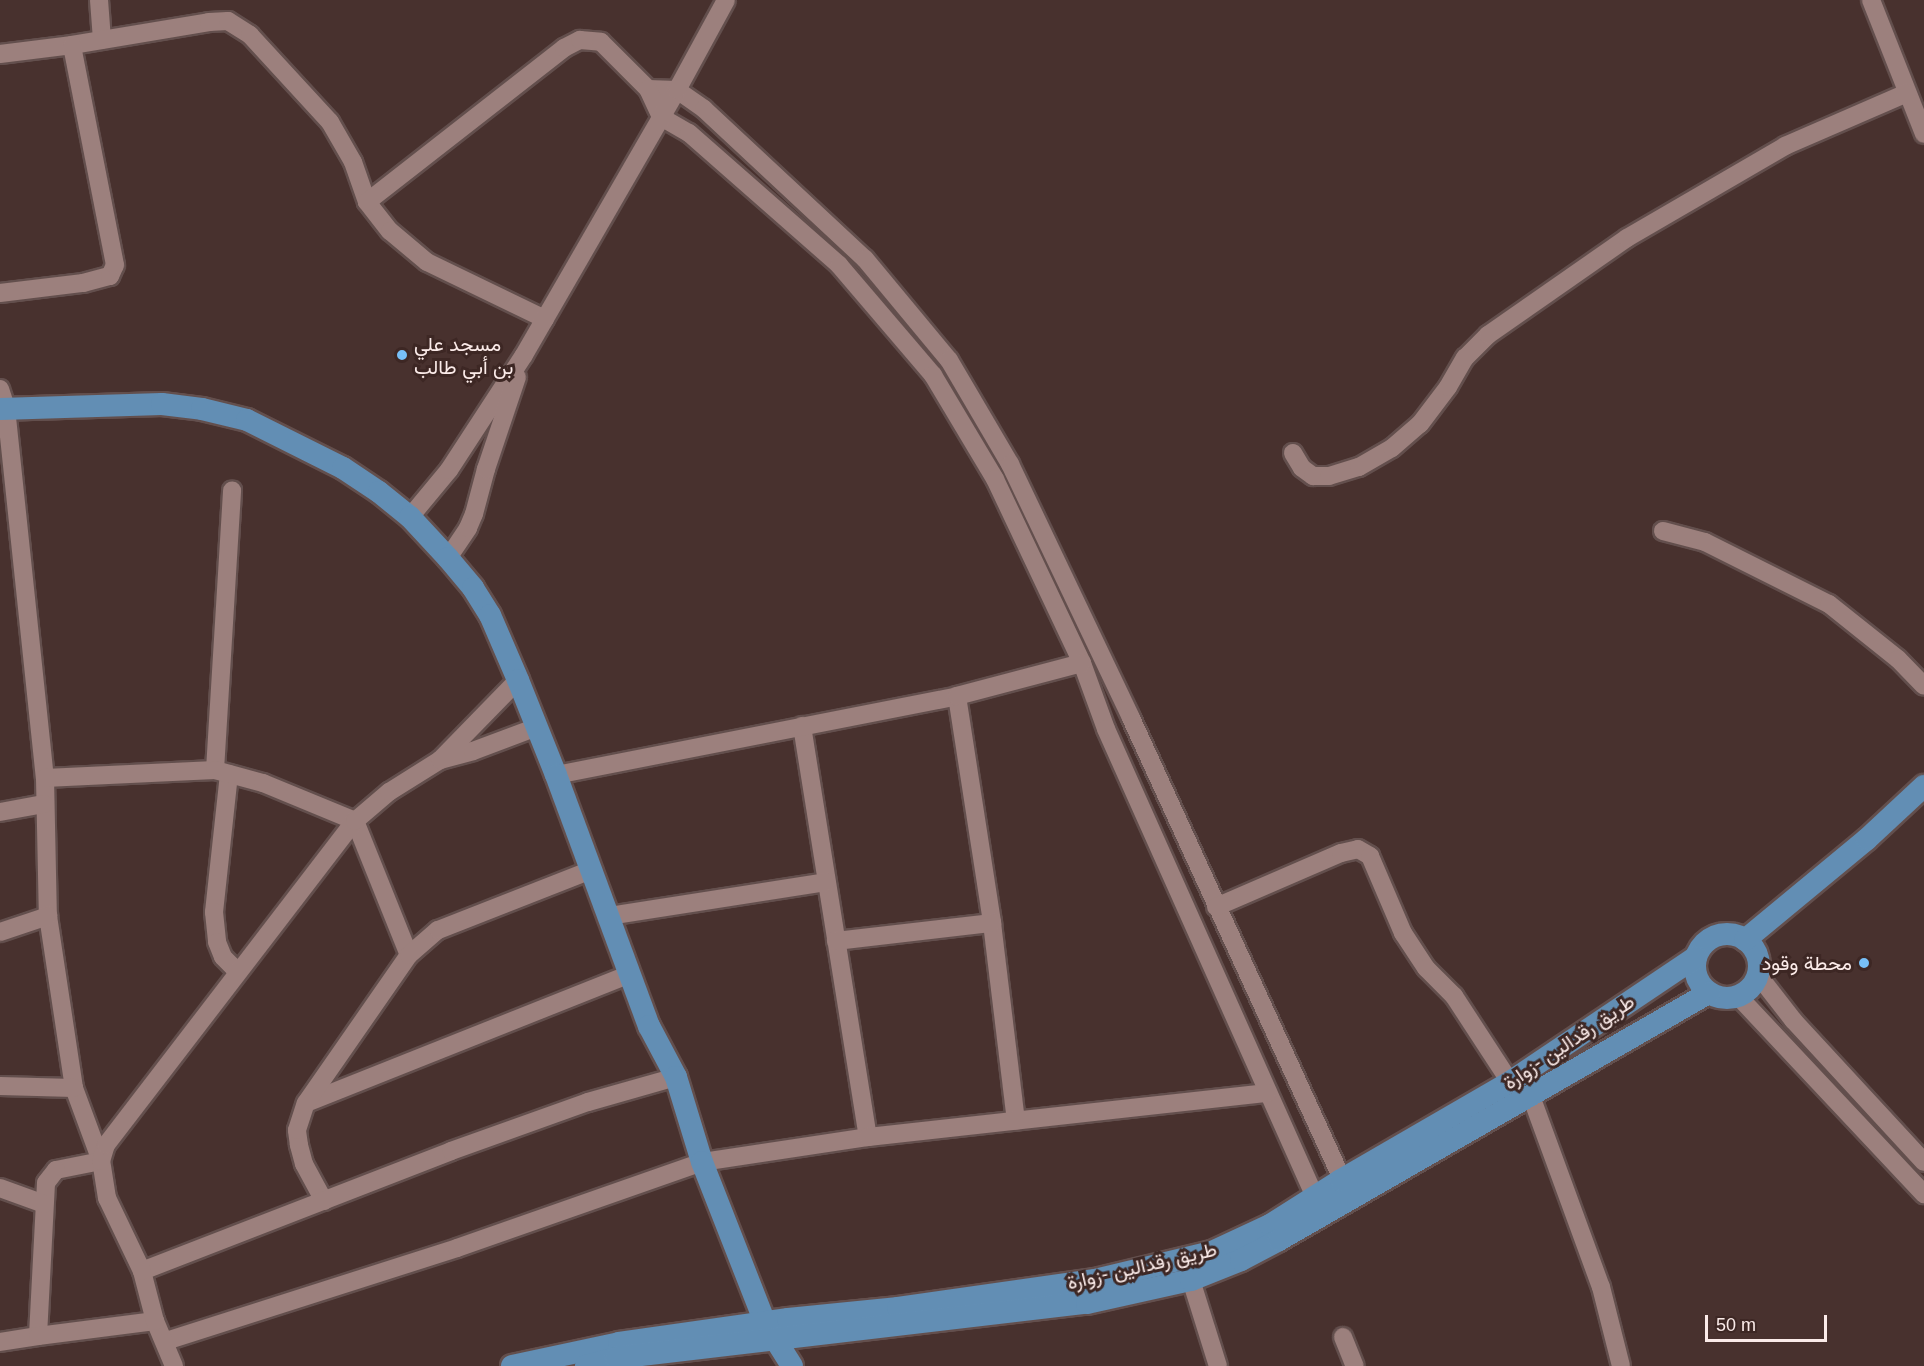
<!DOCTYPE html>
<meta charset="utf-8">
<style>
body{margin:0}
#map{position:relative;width:1924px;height:1366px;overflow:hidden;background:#48312e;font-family:Arial,Vazirmatn,sans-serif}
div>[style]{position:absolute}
.roads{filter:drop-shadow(2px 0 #634f4d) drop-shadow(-2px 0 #634f4d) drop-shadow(0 2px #634f4d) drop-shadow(0 -2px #634f4d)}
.minor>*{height:18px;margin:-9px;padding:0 9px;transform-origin:9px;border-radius:9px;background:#9c807d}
.major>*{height:22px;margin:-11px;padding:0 11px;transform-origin:11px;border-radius:11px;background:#628eb4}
.major>.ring{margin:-11px;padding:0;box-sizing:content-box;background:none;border:22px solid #628eb4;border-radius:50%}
.dots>*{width:16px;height:16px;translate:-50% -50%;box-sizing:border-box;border:3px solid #3d2724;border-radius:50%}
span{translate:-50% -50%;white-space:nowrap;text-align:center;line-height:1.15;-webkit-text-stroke:6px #3d2724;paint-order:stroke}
.poi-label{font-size:20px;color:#fbebe9}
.left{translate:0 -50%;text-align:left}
.right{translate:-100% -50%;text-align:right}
.street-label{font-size:20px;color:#fbebe9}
.scale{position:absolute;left:1705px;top:1315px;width:122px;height:27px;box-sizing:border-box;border:3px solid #fbebe9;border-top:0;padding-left:8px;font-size:18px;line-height:21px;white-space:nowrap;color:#fbebe9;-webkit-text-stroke:4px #3d2724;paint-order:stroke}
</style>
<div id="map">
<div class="roads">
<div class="minor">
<div style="left:99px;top:0;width:40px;rotate:85.7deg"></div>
<div style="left:1871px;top:0;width:144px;rotate:68.4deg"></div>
<div style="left:0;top:54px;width:73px;rotate:-7.1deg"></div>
<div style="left:72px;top:45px;width:139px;rotate:-9.5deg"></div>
<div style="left:209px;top:22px;width:19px;rotate:-3deg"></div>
<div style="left:228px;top:21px;width:26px;rotate:32deg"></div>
<div style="left:250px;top:35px;width:118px;rotate:47.4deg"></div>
<div style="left:330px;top:122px;width:46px;rotate:60.1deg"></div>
<div style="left:353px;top:162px;width:42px;rotate:70.7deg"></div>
<div style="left:367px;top:202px;width:37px;rotate:52deg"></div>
<div style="left:390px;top:231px;width:48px;rotate:40deg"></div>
<div style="left:427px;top:262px;width:131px;rotate:25.8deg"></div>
<div style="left:648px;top:89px;width:29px;rotate:2deg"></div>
<div style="left:677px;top:90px;width:33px;rotate:35deg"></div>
<div style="left:704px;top:109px;width:220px;rotate:43deg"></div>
<div style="left:865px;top:259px;width:131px;rotate:50.3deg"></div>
<div style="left:949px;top:360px;width:121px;rotate:59.6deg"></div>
<div style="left:1010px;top:464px;width:281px;rotate:64.5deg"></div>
<div style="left:1131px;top:718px;width:521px;rotate:65.4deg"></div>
<div style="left:367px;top:202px;width:250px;rotate:-38deg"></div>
<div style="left:564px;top:48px;width:18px;rotate:-27deg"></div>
<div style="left:580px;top:40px;width:21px;rotate:5deg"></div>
<div style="left:601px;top:42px;width:66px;rotate:45deg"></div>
<div style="left:648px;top:89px;width:31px;rotate:65deg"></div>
<div style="left:661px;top:117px;width:32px;rotate:30deg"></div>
<div style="left:689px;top:133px;width:200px;rotate:41.3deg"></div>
<div style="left:839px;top:265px;width:145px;rotate:49.5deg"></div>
<div style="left:933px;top:375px;width:121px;rotate:59.2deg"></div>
<div style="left:995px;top:479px;width:204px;rotate:64.7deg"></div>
<div style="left:1082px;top:663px;width:70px;rotate:70deg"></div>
<div style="left:1106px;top:729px;width:525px;rotate:65.93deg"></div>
<div style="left:0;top:293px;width:84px;rotate:-6.9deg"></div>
<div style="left:83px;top:283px;width:28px;rotate:-15deg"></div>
<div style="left:110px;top:276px;width:12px;rotate:-66deg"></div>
<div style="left:115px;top:265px;width:224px;rotate:-101.1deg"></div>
<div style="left:0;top:389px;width:20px;rotate:72deg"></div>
<div style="left:6px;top:408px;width:372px;rotate:84deg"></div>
<div style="left:45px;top:778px;width:138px;rotate:88.8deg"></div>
<div style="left:48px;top:916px;width:174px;rotate:81.4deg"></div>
<div style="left:74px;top:1088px;width:78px;rotate:69.7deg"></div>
<div style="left:101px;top:1161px;width:46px;rotate:168.7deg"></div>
<div style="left:56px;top:1170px;width:16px;rotate:128deg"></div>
<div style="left:46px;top:1183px;width:153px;rotate:93deg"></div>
<div style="left:38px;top:1336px;width:38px;rotate:171deg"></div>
<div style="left:1293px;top:453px;width:17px;rotate:59deg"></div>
<div style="left:1302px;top:468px;width:14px;rotate:36deg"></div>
<div style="left:1313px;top:476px;width:16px"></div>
<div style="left:1329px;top:476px;width:31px;rotate:-17deg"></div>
<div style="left:1359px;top:467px;width:38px;rotate:-30deg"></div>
<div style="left:1392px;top:448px;width:37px;rotate:-41deg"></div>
<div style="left:1420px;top:424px;width:46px;rotate:-52.9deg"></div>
<div style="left:1448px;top:387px;width:34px;rotate:-60deg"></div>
<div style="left:1465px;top:358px;width:33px;rotate:-45deg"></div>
<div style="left:1488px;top:335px;width:169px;rotate:-34.9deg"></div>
<div style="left:1627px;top:238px;width:183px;rotate:-30.2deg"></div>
<div style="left:1785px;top:146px;width:133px;rotate:-23.5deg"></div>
<div style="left:410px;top:517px;width:61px;rotate:-50.3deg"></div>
<div style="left:449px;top:470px;width:137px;rotate:-56.9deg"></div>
<div style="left:524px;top:355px;width:306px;rotate:-60deg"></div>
<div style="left:677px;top:90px;width:102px;rotate:-61.4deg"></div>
<div style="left:1663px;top:531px;width:43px;rotate:14.7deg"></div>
<div style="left:1705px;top:542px;width:139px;rotate:26.6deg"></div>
<div style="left:1829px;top:604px;width:88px;rotate:38.6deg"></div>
<div style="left:1898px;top:659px;width:37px;rotate:46deg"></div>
<div style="left:448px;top:558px;width:36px;rotate:-56deg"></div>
<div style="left:468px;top:528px;width:15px;rotate:-67deg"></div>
<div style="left:474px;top:514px;width:47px;rotate:-75.1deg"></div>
<div style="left:486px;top:469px;width:97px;rotate:-71.4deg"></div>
<div style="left:957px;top:696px;width:230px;rotate:81.2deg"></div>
<div style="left:992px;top:923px;width:199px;rotate:83.1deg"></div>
<div style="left:802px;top:726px;width:416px;rotate:80.9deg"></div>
<div style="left:440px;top:760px;width:34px;rotate:-15deg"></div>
<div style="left:473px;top:751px;width:68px;rotate:-20.6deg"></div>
<div style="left:215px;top:770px;width:280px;rotate:-86.5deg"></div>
<div style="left:229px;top:774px;width:139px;rotate:96.2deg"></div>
<div style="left:214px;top:912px;width:30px;rotate:84deg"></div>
<div style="left:217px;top:942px;width:16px;rotate:68deg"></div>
<div style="left:223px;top:957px;width:21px;rotate:45deg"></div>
<div style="left:556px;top:775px;width:409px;rotate:-11.1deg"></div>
<div style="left:957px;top:696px;width:129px;rotate:-14.8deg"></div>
<div style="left:45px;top:778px;width:170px;rotate:-2.7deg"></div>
<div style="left:215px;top:770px;width:50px;rotate:15.2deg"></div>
<div style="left:263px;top:783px;width:100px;rotate:22.4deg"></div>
<div style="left:355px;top:821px;width:144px;rotate:68.1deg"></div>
<div style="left:0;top:812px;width:45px;rotate:-10.3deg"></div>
<div style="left:1216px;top:907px;width:136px;rotate:-23.4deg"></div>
<div style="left:1341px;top:853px;width:17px;rotate:-13deg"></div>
<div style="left:1358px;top:849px;width:14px;rotate:30deg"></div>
<div style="left:1370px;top:856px;width:84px;rotate:66.8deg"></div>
<div style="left:1403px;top:933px;width:42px;rotate:56.7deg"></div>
<div style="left:1426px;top:968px;width:40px;rotate:45deg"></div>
<div style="left:1454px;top:996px;width:103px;rotate:56.9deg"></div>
<div style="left:609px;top:916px;width:220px;rotate:-8.9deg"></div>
<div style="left:0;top:932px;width:51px;rotate:-18.4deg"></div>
<div style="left:836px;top:941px;width:157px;rotate:-6.6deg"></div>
<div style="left:1758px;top:975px;width:57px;rotate:52.1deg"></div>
<div style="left:1793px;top:1020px;width:193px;rotate:47.3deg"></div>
<div style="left:1738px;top:996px;width:272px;rotate:46.8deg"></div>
<div style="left:0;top:1086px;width:74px;rotate:1.5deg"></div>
<div style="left:1531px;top:1096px;width:203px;rotate:69.9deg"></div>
<div style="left:1601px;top:1287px;width:81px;rotate:75.8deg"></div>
<div style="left:306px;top:1103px;width:349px;rotate:-21.7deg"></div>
<div style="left:0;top:1188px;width:47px;rotate:20deg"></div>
<div style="left:324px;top:1201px;width:42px;rotate:-118.4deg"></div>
<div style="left:304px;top:1164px;width:20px;rotate:-105deg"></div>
<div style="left:299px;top:1145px;width:15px;rotate:-98deg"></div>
<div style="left:297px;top:1130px;width:28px;rotate:-72deg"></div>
<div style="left:306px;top:1103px;width:180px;rotate:-55.2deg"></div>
<div style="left:409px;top:955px;width:38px;rotate:-41deg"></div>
<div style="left:438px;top:930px;width:164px;rotate:-21.4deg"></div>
<div style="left:142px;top:1271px;width:331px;rotate:-21.2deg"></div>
<div style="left:451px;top:1151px;width:145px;rotate:-19.7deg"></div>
<div style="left:588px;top:1102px;width:91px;rotate:-15.9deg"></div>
<div style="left:1191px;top:1280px;width:90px;rotate:72.6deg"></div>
<div style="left:38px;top:1336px;width:118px;rotate:-7.3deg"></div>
<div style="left:1343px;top:1337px;width:31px;rotate:68deg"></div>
<div style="left:166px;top:1341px;width:305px;rotate:-17.7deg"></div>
<div style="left:457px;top:1248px;width:260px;rotate:-19.3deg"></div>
<div style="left:702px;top:1162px;width:168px;rotate:-8.6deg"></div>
<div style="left:868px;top:1137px;width:402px;rotate:-6.3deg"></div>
<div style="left:174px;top:1366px;width:49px;rotate:-112.9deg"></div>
<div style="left:155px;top:1321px;width:52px;rotate:-104.6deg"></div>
<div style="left:142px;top:1271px;width:81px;rotate:-115.6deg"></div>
<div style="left:107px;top:1198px;width:37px;rotate:-99deg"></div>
<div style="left:101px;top:1161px;width:17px;rotate:-73deg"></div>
<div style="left:106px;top:1145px;width:409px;rotate:-52.5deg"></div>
<div style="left:355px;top:821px;width:45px;rotate:-40.5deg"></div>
<div style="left:389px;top:792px;width:60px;rotate:-32.1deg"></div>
<div style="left:440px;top:760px;width:112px;rotate:-45.7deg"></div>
</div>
<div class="major">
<div style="left:0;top:409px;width:162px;rotate:-1.8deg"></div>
<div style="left:162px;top:404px;width:40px;rotate:7.1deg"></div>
<div style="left:202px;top:409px;width:46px;rotate:13.7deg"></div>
<div style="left:247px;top:420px;width:107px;rotate:26.6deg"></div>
<div style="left:343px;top:468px;width:43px;rotate:33.7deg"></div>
<div style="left:379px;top:492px;width:40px;rotate:39deg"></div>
<div style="left:410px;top:517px;width:56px;rotate:47.2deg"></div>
<div style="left:448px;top:558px;width:39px;rotate:50deg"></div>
<div style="left:473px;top:588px;width:32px;rotate:58deg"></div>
<div style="left:490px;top:615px;width:71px;rotate:66.7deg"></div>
<div style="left:518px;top:680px;width:102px;rotate:68.2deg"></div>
<div style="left:556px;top:775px;width:268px;rotate:69.7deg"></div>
<div style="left:649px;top:1026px;width:58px;rotate:62.1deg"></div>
<div style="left:676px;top:1077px;width:89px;rotate:73deg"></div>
<div style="left:702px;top:1162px;width:173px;rotate:68.6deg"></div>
<div style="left:765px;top:1323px;width:51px;rotate:57.9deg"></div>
<div class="ring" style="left:1695px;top:934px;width:42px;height:42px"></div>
<div style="left:1745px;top:940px;width:158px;rotate:-39.6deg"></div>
<div style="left:1867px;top:839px;width:78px;rotate:-42.9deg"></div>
<div style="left:512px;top:1366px;width:109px;rotate:-12.1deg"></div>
<div style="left:619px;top:1343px;width:171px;rotate:-8.1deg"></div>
<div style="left:788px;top:1319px;width:111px;rotate:-5.7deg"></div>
<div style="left:898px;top:1308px;width:199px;rotate:-8.1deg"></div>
<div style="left:1095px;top:1280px;width:120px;rotate:-13.5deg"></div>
<div style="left:1212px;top:1252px;width:64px;rotate:-25deg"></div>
<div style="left:1270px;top:1225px;width:84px;rotate:-32.4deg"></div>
<div style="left:1341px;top:1180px;width:195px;rotate:-30.1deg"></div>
<div style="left:1510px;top:1082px;width:224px;rotate:-33.9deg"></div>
<div style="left:586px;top:1366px;width:31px;rotate:-15deg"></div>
<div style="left:616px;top:1358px;width:474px;rotate:-6.7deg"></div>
<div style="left:1087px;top:1303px;width:107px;rotate:-12.5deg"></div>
<div style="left:1191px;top:1280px;width:54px;rotate:-21.8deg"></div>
<div style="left:1241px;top:1260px;width:43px;rotate:-27.8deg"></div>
<div style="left:1279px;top:1240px;width:496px;rotate:-29.9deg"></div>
</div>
</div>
<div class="dots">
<div style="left:402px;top:355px;background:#77bff7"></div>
<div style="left:1864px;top:963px;background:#77bff7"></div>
</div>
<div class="poi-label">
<span class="left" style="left:414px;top:356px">مسجد علي<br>بن أبي طالب</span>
<span class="right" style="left:1852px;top:963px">محطة وقود</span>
</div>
<div class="street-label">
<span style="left:1569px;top:1042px;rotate:-34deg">طريق رقدالين -زوارة</span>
<span style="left:1142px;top:1266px;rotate:-13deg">طريق رقدالين -زوارة</span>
</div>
<div class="scale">50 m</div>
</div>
